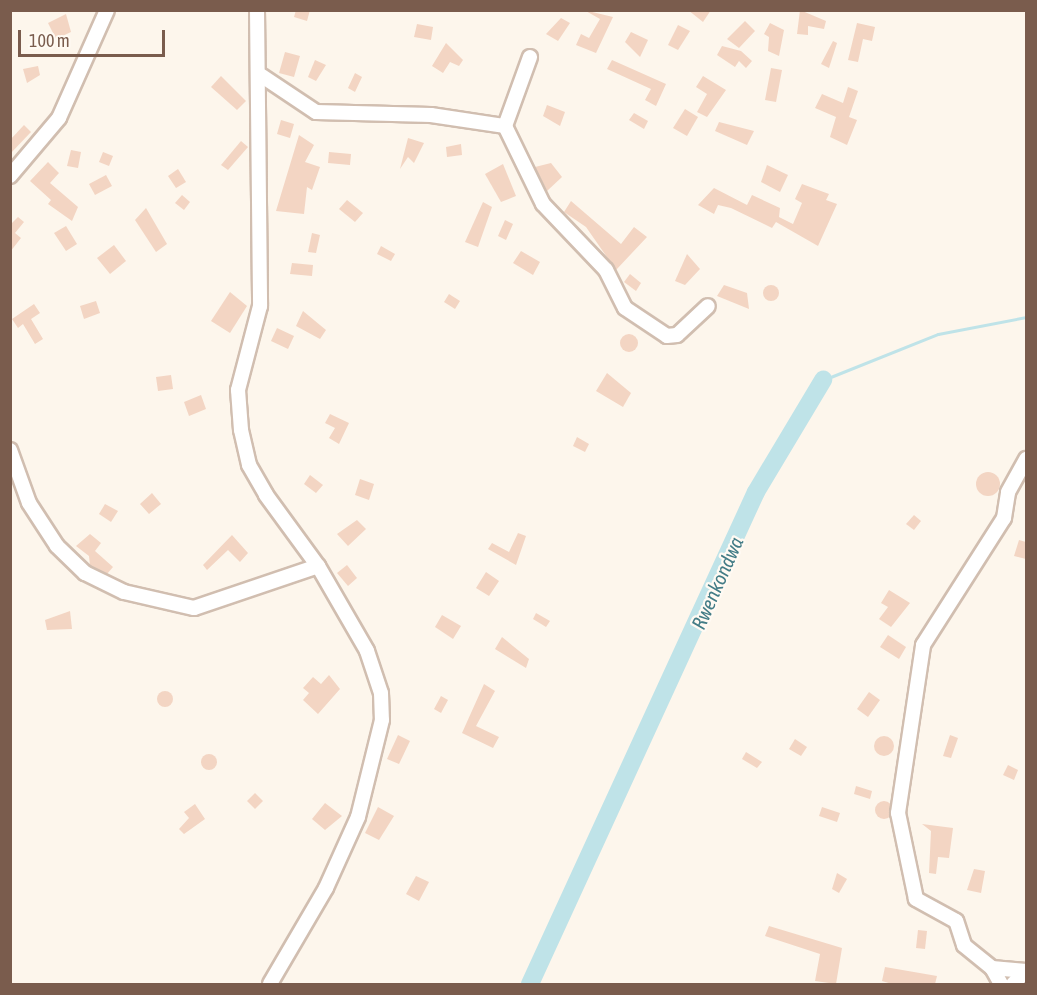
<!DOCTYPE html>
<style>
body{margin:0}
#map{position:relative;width:1037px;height:995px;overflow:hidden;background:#fdf6ec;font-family:"Asap Condensed",sans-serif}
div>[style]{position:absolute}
.stream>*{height:3px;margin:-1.5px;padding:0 1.5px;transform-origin:1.5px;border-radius:1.5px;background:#bfe3e8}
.river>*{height:18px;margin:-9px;padding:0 9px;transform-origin:9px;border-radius:9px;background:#bfe3e8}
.building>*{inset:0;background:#f3d5c3}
.round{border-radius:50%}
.roads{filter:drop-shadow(2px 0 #d1beb0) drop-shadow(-2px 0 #d1beb0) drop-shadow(0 2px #d1beb0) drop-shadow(0 -2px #d1beb0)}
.minor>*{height:14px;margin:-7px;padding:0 7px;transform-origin:7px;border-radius:7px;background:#fff}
span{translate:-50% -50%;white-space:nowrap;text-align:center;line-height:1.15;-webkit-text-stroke:4.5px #fffaf3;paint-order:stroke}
.water-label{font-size:20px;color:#437c86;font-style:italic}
.frame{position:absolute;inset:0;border:12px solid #7a5c4d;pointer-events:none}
.scale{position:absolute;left:18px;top:30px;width:147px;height:27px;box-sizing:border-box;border:3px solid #7a5c4d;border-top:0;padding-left:8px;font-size:18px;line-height:21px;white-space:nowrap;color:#7a5c4d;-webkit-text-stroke:4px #fffaf3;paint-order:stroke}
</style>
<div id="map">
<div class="stream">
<div style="left:823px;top:380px;width:124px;rotate:-21.8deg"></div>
<div style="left:938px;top:334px;width:90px;rotate:-10.9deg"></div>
</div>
<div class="river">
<div style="left:530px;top:984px;width:541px;rotate:-65.33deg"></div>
<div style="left:756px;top:492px;width:131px;rotate:-59.1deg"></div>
</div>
<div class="building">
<div style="clip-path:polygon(296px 10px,310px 10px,307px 21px,294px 17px)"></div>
<div style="clip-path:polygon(584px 10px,613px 17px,596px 53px,576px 45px,581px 34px,589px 38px,600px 19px)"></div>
<div style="clip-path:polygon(688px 10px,711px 10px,703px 22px)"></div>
<div style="clip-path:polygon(800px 10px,826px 21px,824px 29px,808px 26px,808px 35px,797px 34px)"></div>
<div style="clip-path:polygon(66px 14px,71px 32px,56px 39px,48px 23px)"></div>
<div style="clip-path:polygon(561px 18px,570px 23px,558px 41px,546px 34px)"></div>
<div style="clip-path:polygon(745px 21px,755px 31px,739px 48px,727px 39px)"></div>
<div style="clip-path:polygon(770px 23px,784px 30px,779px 56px,768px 51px,769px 37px,764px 34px)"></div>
<div style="clip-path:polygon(857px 23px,875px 27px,872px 41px,863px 39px,858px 62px,848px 60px)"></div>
<div style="clip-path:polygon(417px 24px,433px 27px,431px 40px,414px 37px)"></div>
<div style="clip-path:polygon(678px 25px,690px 31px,678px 50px,668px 45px)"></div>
<div style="clip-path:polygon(631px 32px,648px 40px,640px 57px,625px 42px)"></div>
<div style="clip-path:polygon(833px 41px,837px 43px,829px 68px,821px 64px)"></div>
<div style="clip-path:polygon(446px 43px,463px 60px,459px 66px,450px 62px,443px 73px,432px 66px)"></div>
<div style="clip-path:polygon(722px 46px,741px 51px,752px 61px,746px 68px,739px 61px,735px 67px,717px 55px)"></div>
<div style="clip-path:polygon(285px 52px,300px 56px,294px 77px,279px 73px)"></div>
<div style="clip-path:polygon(315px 60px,326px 65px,316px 81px,308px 77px)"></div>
<div style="clip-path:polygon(612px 60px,666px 84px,656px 106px,645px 100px,651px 89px,607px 69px)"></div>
<div style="clip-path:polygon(38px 66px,40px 75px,27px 83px,23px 69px)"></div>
<div style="clip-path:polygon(771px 68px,782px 70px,776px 102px,765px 100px)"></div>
<div style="clip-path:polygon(355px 73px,362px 77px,355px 92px,348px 88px)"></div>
<div style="clip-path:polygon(221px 76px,246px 101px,237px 110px,211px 87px)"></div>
<div style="clip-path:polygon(703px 76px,726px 90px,707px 117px,697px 112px,707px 94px,696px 87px)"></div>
<div style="clip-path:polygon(848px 87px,858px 91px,849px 117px,857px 120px,847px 145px,830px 137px,836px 117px,815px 108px,822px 94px,843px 103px)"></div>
<div style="clip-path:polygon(547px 105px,565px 112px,560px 126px,543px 116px)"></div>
<div style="clip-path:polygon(685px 109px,698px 117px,687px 136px,673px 128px)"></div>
<div style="clip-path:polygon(634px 113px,648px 121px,644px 129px,629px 120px)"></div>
<div style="clip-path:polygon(281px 120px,294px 124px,290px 138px,277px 134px)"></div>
<div style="clip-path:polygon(719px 122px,754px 131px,747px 145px,715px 131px)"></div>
<div style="clip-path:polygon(24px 125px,31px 132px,10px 154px,10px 140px)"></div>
<div style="clip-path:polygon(299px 135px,314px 145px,305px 162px,320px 167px,312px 190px,307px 187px,304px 214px,276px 211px)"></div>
<div style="clip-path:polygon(408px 138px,424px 143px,414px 163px,408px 157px,400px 169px)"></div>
<div style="clip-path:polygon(241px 141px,248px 147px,228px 170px,221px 165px)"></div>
<div style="clip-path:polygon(461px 144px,462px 155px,447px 157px,446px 147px)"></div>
<div style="clip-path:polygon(71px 150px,81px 152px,78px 168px,67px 166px)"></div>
<div style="clip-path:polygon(103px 152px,113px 156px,109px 166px,99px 162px)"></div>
<div style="clip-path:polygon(329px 152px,351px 154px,350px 165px,328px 163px)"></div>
<div style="clip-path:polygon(48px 162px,59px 173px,50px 183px,78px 207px,72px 221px,48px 204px,51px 200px,30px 181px)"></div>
<div style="clip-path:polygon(551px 163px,562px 177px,547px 191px,535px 167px)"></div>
<div style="clip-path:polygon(503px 164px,516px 196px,501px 202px,485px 174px)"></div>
<div style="clip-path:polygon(767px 165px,788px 175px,780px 192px,761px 182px)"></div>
<div style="clip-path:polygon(178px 169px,186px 182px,176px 188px,168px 176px)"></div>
<div style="clip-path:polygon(106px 175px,112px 186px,95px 195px,89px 184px)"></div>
<div style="clip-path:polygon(802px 184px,829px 194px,826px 200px,837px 204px,818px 246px,776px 222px,772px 228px,731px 208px,718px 205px,714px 214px,698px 205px,714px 188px,747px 205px,752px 195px,780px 208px,779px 217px,793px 224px,802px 203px,795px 199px)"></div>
<div style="clip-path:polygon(182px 195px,190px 202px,184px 210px,175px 203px)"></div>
<div style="clip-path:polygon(347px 200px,363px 213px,355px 222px,339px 209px)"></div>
<div style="clip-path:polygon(571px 201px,621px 244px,634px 227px,647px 237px,616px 270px,586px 227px,564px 212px)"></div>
<div style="clip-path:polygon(483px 202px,492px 207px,478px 247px,465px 242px)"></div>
<div style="clip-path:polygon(146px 208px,167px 244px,156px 252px,135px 220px)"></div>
<div style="clip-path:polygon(18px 217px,24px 222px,15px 233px,21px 238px,10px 252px,10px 225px)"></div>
<div style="clip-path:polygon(505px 220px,513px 224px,506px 240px,498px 236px)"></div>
<div style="clip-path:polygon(66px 226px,77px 244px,66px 251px,54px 233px)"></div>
<div style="clip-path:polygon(312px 233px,320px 235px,316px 253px,308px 252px)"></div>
<div style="clip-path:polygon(114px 245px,126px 261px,110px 274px,97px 258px)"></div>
<div style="clip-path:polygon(381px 246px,395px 254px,391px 261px,377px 254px)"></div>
<div style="clip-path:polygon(521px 251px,540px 262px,533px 275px,513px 263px)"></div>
<div style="clip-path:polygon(687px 254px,700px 269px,685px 285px,675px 281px)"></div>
<div style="clip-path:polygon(292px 263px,313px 265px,312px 276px,290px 274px)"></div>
<div style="clip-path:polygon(630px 274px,641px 283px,636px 291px,624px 282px)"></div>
<div class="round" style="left:763px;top:285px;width:16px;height:16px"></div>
<div style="clip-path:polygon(724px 285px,747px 293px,749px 309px,717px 296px)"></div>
<div style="clip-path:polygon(230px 292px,247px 306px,230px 333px,211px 321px)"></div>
<div style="clip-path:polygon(449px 294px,460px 301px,455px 309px,444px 302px)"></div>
<div style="clip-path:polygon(96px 301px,100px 313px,84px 319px,80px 306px)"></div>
<div style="clip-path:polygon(34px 304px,40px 313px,31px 319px,43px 339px,35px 344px,23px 324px,18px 328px,12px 319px)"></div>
<div style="clip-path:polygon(303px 311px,326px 330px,320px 339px,296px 326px)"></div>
<div style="clip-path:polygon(277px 328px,294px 336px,288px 349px,271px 341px)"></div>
<div class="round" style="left:620px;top:334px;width:18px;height:18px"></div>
<div style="clip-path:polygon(607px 373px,631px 393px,623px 407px,596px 391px)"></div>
<div style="clip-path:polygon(171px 375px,173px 389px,158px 391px,156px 377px)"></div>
<div style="clip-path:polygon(201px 395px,206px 409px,189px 416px,184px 402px)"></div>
<div style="clip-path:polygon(330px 414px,349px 423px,339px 444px,329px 438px,335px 428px,325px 423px)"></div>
<div style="clip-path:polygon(577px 437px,589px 444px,585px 452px,573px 446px)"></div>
<div class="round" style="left:976px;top:472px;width:24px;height:24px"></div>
<div style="clip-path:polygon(310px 475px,323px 485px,316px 493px,304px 484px)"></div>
<div style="clip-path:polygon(360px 479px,374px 484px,369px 500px,355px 495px)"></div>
<div style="clip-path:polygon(152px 493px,161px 504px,149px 514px,140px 504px)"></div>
<div style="clip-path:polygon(105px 504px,118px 511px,111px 522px,99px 514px)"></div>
<div style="clip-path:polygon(914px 515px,921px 521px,914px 530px,906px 524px)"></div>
<div style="clip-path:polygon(357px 520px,366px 529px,348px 546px,337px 534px)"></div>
<div style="clip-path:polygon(518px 533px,526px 536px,516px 565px,488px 549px,492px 543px,509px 552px)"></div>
<div style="clip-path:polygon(90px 534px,101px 543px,95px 551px,113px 567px,107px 574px,90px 566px,89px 556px,76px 546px)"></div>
<div style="clip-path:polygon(232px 535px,248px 553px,240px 562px,228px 550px,207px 570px,203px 565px)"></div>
<div style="clip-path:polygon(1019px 540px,1026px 542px,1026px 559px,1014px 556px)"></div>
<div style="clip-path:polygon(347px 565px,357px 578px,348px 586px,337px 573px)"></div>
<div style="clip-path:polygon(486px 572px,499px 581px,489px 596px,476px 588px)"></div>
<div style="clip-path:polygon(889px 590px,910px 603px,891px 627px,879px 619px,888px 607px,881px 603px)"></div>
<div style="clip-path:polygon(70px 611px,72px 629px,47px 630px,45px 620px)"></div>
<div style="clip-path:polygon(536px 613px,550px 621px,546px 627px,533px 619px)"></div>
<div style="clip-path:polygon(442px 615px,461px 626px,453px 639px,435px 627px)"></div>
<div style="clip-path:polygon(888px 635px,906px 647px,899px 659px,880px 647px)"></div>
<div style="clip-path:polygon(502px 637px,529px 659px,526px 668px,495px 649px)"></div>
<div style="clip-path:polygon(329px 675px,340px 689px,318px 714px,303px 700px,309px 693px,303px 688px,313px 677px,321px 684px)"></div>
<div style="clip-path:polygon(484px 684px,495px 691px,476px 726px,499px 737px,493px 748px,462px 733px)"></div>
<div class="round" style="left:157px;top:691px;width:16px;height:16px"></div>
<div style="clip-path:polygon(869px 692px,880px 700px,868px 717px,857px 709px)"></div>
<div style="clip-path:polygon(441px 696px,448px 700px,441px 713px,434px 709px)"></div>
<div style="clip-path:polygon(398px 735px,410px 741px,399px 764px,387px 759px)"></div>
<div style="clip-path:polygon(950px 735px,958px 738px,951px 758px,943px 756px)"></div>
<div class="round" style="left:874px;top:736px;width:20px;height:20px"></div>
<div style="clip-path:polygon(795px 739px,807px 747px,801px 756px,789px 749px)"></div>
<div style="clip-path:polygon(746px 752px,762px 762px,757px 768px,742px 759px)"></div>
<div class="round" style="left:201px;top:754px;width:16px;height:16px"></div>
<div style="clip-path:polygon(1008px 765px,1018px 770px,1014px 780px,1003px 775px)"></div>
<div style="clip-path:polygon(856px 786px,872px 791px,870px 799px,854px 794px)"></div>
<div style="clip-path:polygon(255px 793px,263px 801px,255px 809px,247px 801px)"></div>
<div class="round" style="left:875px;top:801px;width:18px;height:18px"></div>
<div style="clip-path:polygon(325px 803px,342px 816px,325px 830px,312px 819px)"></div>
<div style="clip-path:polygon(195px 804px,205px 819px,184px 834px,179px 829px,189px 818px,184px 812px)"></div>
<div style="clip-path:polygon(378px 807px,394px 816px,379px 840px,365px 833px)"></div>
<div style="clip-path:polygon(822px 807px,840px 813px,837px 822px,819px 816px)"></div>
<div style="clip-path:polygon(922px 824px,953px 828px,949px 858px,938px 857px,936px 874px,929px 873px,931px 831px)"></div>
<div style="clip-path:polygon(974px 869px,985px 871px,981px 893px,967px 890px)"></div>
<div style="clip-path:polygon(837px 873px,847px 879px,839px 893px,832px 889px)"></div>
<div style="clip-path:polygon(416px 876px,429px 882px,419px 901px,406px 894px)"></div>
<div style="clip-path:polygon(769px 926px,842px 948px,836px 984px,815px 981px,820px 954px,765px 936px)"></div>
<div style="clip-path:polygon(918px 930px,927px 931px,925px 949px,916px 948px)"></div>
<div style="clip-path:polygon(885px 967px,937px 976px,935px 984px,892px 984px,882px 981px)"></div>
</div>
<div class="roads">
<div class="minor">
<div style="left:257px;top:10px;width:296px;rotate:89.4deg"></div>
<div style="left:260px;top:306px;width:87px;rotate:104.7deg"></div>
<div style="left:238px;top:390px;width:40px;rotate:85.7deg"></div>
<div style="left:241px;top:430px;width:36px;rotate:77deg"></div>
<div style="left:249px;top:465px;width:34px;rotate:60deg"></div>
<div style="left:266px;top:495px;width:88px;rotate:53.8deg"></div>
<div style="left:318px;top:566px;width:98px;rotate:60deg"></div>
<div style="left:367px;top:651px;width:44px;rotate:71.6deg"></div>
<div style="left:381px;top:693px;width:27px;rotate:88deg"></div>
<div style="left:382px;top:720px;width:100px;rotate:103.9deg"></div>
<div style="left:358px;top:817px;width:78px;rotate:114.3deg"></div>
<div style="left:326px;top:888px;width:111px;rotate:120.3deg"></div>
<div style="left:530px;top:57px;width:73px;rotate:109.9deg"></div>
<div style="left:505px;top:126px;width:87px;rotate:64deg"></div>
<div style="left:543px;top:204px;width:91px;rotate:46.3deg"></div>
<div style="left:606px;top:270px;width:42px;rotate:63.4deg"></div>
<div style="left:625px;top:308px;width:50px;rotate:33.7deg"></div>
<div style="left:667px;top:336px;width:10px;rotate:-6deg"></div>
<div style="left:677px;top:335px;width:42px;rotate:-43.1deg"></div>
<div style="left:262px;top:76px;width:65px;rotate:33.7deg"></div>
<div style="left:316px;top:112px;width:115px;rotate:1.5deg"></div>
<div style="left:431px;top:115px;width:75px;rotate:8.5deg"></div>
<div style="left:10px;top:176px;width:76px;rotate:-49.8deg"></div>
<div style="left:59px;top:118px;width:118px;rotate:-66deg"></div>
<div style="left:10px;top:450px;width:56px;rotate:70.3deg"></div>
<div style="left:29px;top:503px;width:51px;rotate:56.9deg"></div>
<div style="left:57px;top:546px;width:39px;rotate:44deg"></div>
<div style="left:85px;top:573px;width:43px;rotate:26deg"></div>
<div style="left:124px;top:592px;width:72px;rotate:12.9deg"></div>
<div style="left:194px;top:608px;width:131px;rotate:-18.7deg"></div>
<div style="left:992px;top:968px;width:34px;rotate:5deg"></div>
<div style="left:1001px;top:984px;width:18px;rotate:-119deg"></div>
<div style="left:992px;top:968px;width:36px;rotate:-141deg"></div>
<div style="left:964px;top:945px;width:25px;rotate:-108deg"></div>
<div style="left:956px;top:921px;width:46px;rotate:-151.2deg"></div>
<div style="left:916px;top:899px;width:88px;rotate:-101.8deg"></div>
<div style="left:898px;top:813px;width:170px;rotate:-81.5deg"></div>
<div style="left:923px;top:645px;width:151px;rotate:-57.5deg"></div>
<div style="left:1004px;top:518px;width:26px;rotate:-81deg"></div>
<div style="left:1008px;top:492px;width:38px;rotate:-61deg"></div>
<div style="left:1013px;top:984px;width:18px;rotate:-45deg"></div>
</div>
</div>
<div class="water-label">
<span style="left:717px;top:583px;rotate:-66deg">Rwenkondwa</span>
</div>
<div class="frame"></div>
<div class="scale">100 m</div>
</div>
